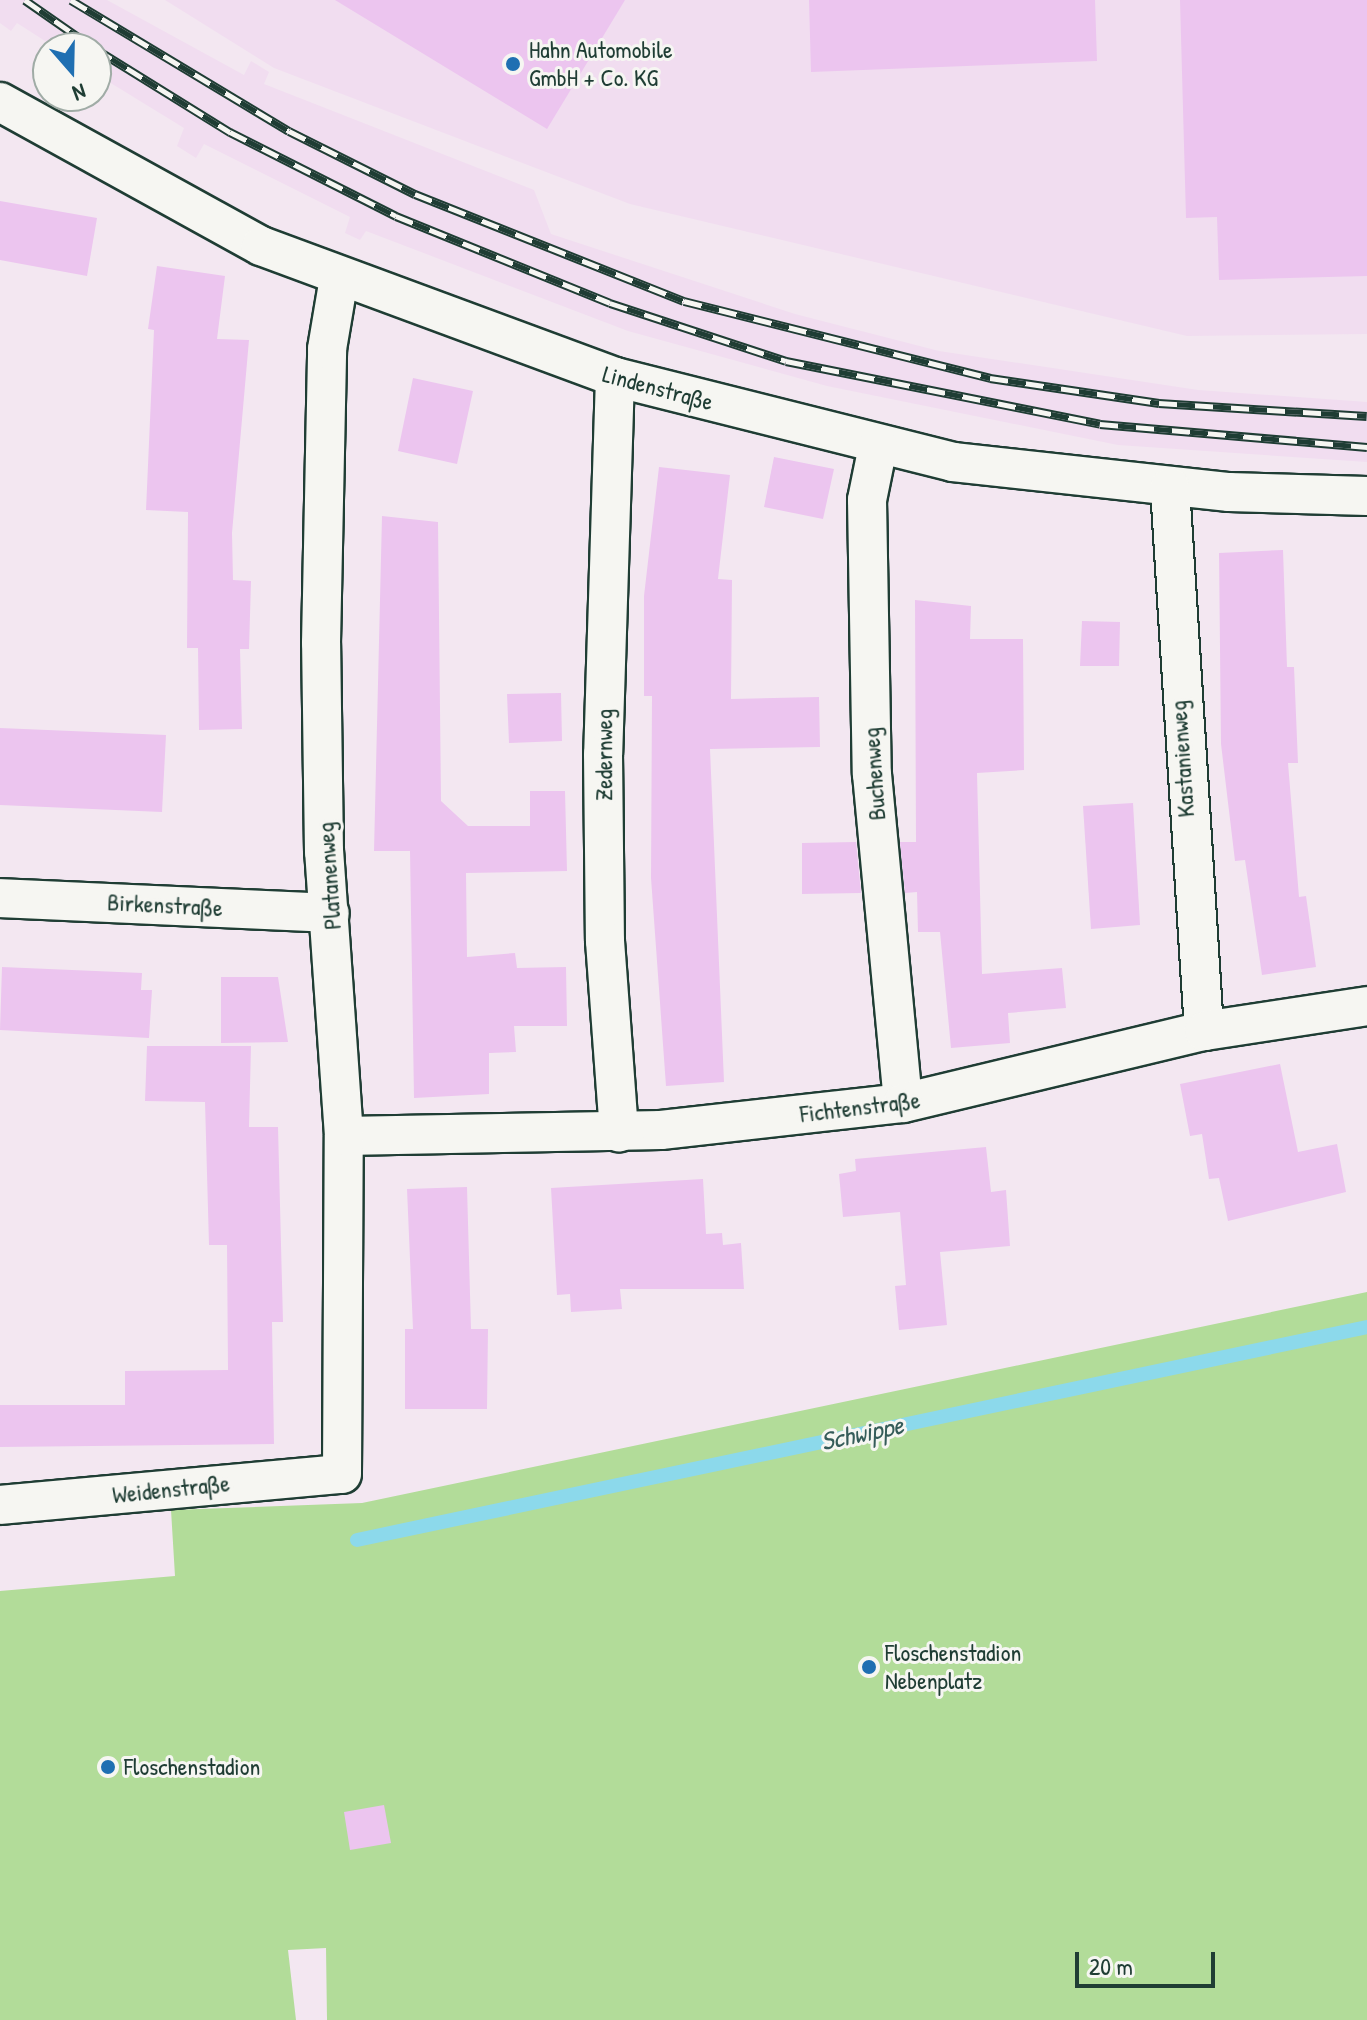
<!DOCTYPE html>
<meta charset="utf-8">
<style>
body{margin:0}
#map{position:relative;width:1367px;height:2020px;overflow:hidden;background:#f3e7f1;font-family:"Patrick Hand",sans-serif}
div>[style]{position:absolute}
.built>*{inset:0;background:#f1ddf0}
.green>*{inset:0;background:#b2dc99}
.stream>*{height:14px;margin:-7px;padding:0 7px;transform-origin:7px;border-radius:7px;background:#8cd9eb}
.building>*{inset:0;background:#ecc5ef}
.roads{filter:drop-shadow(2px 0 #1f3d34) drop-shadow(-2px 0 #1f3d34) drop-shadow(0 2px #1f3d34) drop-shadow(0 -2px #1f3d34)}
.minor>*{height:38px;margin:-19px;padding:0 19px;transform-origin:19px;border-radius:19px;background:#f6f6f2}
.rail>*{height:9px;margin-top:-4.5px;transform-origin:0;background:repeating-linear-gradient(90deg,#f6f6f2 0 18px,#1f3d34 0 36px);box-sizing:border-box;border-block:2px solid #1f3d34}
.dots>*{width:22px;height:22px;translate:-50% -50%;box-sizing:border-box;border:4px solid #f6f6f2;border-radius:50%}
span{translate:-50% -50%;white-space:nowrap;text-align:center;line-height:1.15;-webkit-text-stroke:6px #f6f6f2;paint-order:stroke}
.poi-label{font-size:24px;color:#1f3d34}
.left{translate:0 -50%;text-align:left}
.street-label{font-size:24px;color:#1f3d34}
.water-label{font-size:26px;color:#355c59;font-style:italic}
.north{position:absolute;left:32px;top:32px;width:80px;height:80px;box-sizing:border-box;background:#f6f6f2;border:2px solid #a0aca6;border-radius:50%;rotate:160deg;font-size:22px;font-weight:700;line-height:32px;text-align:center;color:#1f3d34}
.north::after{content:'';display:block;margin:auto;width:28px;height:36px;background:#1f6fb2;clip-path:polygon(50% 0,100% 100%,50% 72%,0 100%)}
.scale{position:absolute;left:1075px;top:1952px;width:140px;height:36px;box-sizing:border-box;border:4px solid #1f3d34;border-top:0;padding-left:10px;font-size:24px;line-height:28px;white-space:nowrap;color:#1f3d34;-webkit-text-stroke:6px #f6f6f2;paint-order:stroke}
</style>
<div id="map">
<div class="built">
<div style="clip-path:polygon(0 0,107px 0,244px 75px,251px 61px,269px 72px,264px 84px,534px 190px,551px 234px,795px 314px,939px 351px,1198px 390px,1367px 402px,1367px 462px,1118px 445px,827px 386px,628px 331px,366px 231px,360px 240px,345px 233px,350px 217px,204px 144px,196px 158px,177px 146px,184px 128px,96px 74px,96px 48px,56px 48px,17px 23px,11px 31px,0 23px)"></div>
<div style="clip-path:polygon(165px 0,1367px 0,1367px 334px,1187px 336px,630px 204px,274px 68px)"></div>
</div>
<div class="green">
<div style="clip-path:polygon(1367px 1292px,1367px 2020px,327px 2020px,326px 1948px,288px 1950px,296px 2020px,0 2020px,0 1591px,175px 1576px,171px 1510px,362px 1503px)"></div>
</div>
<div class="stream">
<div style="left:357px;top:1540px;width:1032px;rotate:-11.91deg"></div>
</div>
<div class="building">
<div style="clip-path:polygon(335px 0,625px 0,547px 129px)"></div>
<div style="clip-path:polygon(809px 0,1095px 0,1097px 61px,811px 72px)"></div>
<div style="clip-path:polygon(1180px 0,1367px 0,1367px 276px,1219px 280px,1217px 217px,1186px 218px)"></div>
<div style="clip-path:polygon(0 201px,97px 218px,87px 276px,0 260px)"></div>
<div style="clip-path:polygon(157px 266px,225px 276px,217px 339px,249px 340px,232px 533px,233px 580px,251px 581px,249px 649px,240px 649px,242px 729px,199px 730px,198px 648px,187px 648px,188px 512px,146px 510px,154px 330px,148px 329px)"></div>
<div style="clip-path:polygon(413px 378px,473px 391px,457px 464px,398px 451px)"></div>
<div style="clip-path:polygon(774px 457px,834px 469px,823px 519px,764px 507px)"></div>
<div style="clip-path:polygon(659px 467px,730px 475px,718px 579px,732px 580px,731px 699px,819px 697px,820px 747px,710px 749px,724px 1082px,666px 1086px,651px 878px,652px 696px,644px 696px,644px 596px)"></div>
<div style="clip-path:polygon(382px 516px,438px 522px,441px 801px,468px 826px,530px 826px,530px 791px,565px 791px,567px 871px,466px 873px,467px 957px,515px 953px,517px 968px,566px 967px,567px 1026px,514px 1026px,516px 1052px,489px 1053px,489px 1094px,414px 1098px,410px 851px,374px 851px)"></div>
<div style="clip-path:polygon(1283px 550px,1287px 667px,1294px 667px,1298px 763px,1288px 763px,1299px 897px,1306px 896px,1316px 967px,1262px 975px,1245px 860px,1235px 861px,1221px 744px,1219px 553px)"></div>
<div style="clip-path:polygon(915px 600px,971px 606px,970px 639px,1023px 639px,1024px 770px,977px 773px,982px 974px,1062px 968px,1066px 1008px,1008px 1013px,1010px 1043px,951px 1048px,940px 932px,918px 932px,917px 892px,905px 893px,900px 842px,916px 842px)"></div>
<div style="clip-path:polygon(1082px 621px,1120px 622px,1119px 666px,1080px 666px)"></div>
<div style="clip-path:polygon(561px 693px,562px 741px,509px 743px,507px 694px)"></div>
<div style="clip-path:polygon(0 728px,166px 735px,162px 812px,0 805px)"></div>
<div style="clip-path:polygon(1133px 803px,1140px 925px,1091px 929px,1083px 806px)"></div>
<div style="clip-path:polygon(856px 842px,861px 893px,802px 894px,802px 843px)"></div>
<div style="clip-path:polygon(2px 967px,142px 973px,141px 990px,152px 990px,149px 1038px,0 1030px)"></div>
<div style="clip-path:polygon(221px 977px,278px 977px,288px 1042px,221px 1043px)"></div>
<div style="clip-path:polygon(147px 1046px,251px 1046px,249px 1127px,278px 1127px,283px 1322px,272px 1322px,274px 1444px,0 1447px,0 1405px,125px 1405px,125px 1371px,228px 1370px,227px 1245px,209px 1245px,205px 1102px,145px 1101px)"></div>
<div style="clip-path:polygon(1280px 1064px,1298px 1152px,1337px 1144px,1346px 1192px,1228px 1221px,1219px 1178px,1209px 1179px,1202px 1134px,1190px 1136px,1180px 1084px)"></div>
<div style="clip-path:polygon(986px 1147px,991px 1192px,1006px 1190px,1010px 1246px,940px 1252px,947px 1325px,899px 1330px,895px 1286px,906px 1285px,900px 1212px,843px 1217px,839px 1174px,856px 1171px,855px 1159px)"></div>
<div style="clip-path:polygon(703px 1179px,706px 1234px,722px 1233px,723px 1245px,741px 1243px,744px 1289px,620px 1289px,622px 1309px,571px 1312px,570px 1294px,557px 1295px,551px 1188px)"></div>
<div style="clip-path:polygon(467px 1187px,471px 1329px,488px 1329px,487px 1409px,405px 1409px,405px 1329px,413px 1329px,407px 1189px)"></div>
<div style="clip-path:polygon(384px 1805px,391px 1843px,350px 1850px,344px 1812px)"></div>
</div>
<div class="roads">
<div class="minor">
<div style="left:0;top:102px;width:298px;rotate:28.9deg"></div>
<div style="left:261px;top:246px;width:377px;rotate:20.3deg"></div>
<div style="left:615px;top:377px;width:349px;rotate:14.1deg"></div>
<div style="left:953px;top:462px;width:278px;rotate:6.2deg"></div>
<div style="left:1229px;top:492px;width:138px;rotate:1.7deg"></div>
<div style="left:615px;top:377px;width:377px;rotate:91.8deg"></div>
<div style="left:603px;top:754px;width:187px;rotate:89.4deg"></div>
<div style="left:605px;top:941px;width:192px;rotate:85.8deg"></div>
<div style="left:878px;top:446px;width:55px;rotate:101.5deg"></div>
<div style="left:867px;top:500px;width:274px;rotate:89deg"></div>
<div style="left:872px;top:774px;width:330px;rotate:84.6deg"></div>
<div style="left:1170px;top:487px;width:545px;rotate:86.42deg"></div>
<div style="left:0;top:898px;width:330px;rotate:2.6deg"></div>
<div style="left:344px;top:1136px;width:317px;rotate:-1.1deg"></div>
<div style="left:661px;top:1130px;width:244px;rotate:-6.4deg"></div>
<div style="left:903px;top:1103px;width:309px;rotate:-13.5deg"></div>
<div style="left:1204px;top:1031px;width:165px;rotate:-8.7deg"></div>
<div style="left:0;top:1505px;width:343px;rotate:-5.2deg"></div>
<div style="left:342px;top:1474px;width:338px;rotate:-89.7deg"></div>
<div style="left:344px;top:1136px;width:285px;rotate:-94deg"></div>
<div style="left:324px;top:852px;width:209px;rotate:-90.8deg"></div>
<div style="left:321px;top:643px;width:294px;rotate:-88.8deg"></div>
<div style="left:327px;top:349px;width:72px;rotate:-80.4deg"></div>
</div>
</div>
<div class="rail">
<div style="left:25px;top:0;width:84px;rotate:34.8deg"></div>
<div style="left:71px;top:0;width:254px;rotate:31deg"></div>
<div style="left:289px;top:131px;width:141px;rotate:26.6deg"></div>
<div style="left:415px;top:194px;width:289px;rotate:21.7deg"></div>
<div style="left:684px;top:301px;width:316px;rotate:14.1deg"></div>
<div style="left:990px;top:378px;width:171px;rotate:8.4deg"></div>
<div style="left:1159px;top:403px;width:208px;rotate:3.6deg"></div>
<div style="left:96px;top:49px;width:158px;rotate:31.8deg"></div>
<div style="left:230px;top:132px;width:186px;rotate:26.8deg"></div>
<div style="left:396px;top:216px;width:231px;rotate:22.1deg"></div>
<div style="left:610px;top:303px;width:185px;rotate:18.2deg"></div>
<div style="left:786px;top:361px;width:320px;rotate:11.3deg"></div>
<div style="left:1100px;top:424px;width:268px;rotate:4.9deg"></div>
</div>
<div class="dots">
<div style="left:513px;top:64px;background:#1f6fb2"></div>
<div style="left:869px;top:1667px;background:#1f6fb2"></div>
<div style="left:108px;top:1767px;background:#1f6fb2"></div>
</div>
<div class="poi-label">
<span class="left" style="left:529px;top:64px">Hahn Automobile<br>GmbH + Co. KG</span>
<span class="left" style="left:885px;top:1667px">Floschenstadion<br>Nebenplatz</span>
<span class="left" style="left:124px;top:1767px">Floschenstadion</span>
</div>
<div class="street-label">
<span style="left:658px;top:388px;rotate:15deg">Lindenstraße</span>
<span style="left:604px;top:755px;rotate:-90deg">Zedernweg</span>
<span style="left:1182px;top:759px;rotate:-94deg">Kastanienweg</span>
<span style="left:874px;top:774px;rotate:-94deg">Buchenweg</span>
<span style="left:329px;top:876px;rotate:-94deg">Platanenweg</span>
<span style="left:165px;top:905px;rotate:3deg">Birkenstraße</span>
<span style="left:860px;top:1107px;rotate:-7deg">Fichtenstraße</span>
<span style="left:171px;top:1489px;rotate:-6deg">Weidenstraße</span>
</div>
<div class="water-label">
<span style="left:862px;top:1433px;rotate:-12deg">Schwippe</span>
</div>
<div class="north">N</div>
<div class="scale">20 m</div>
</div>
